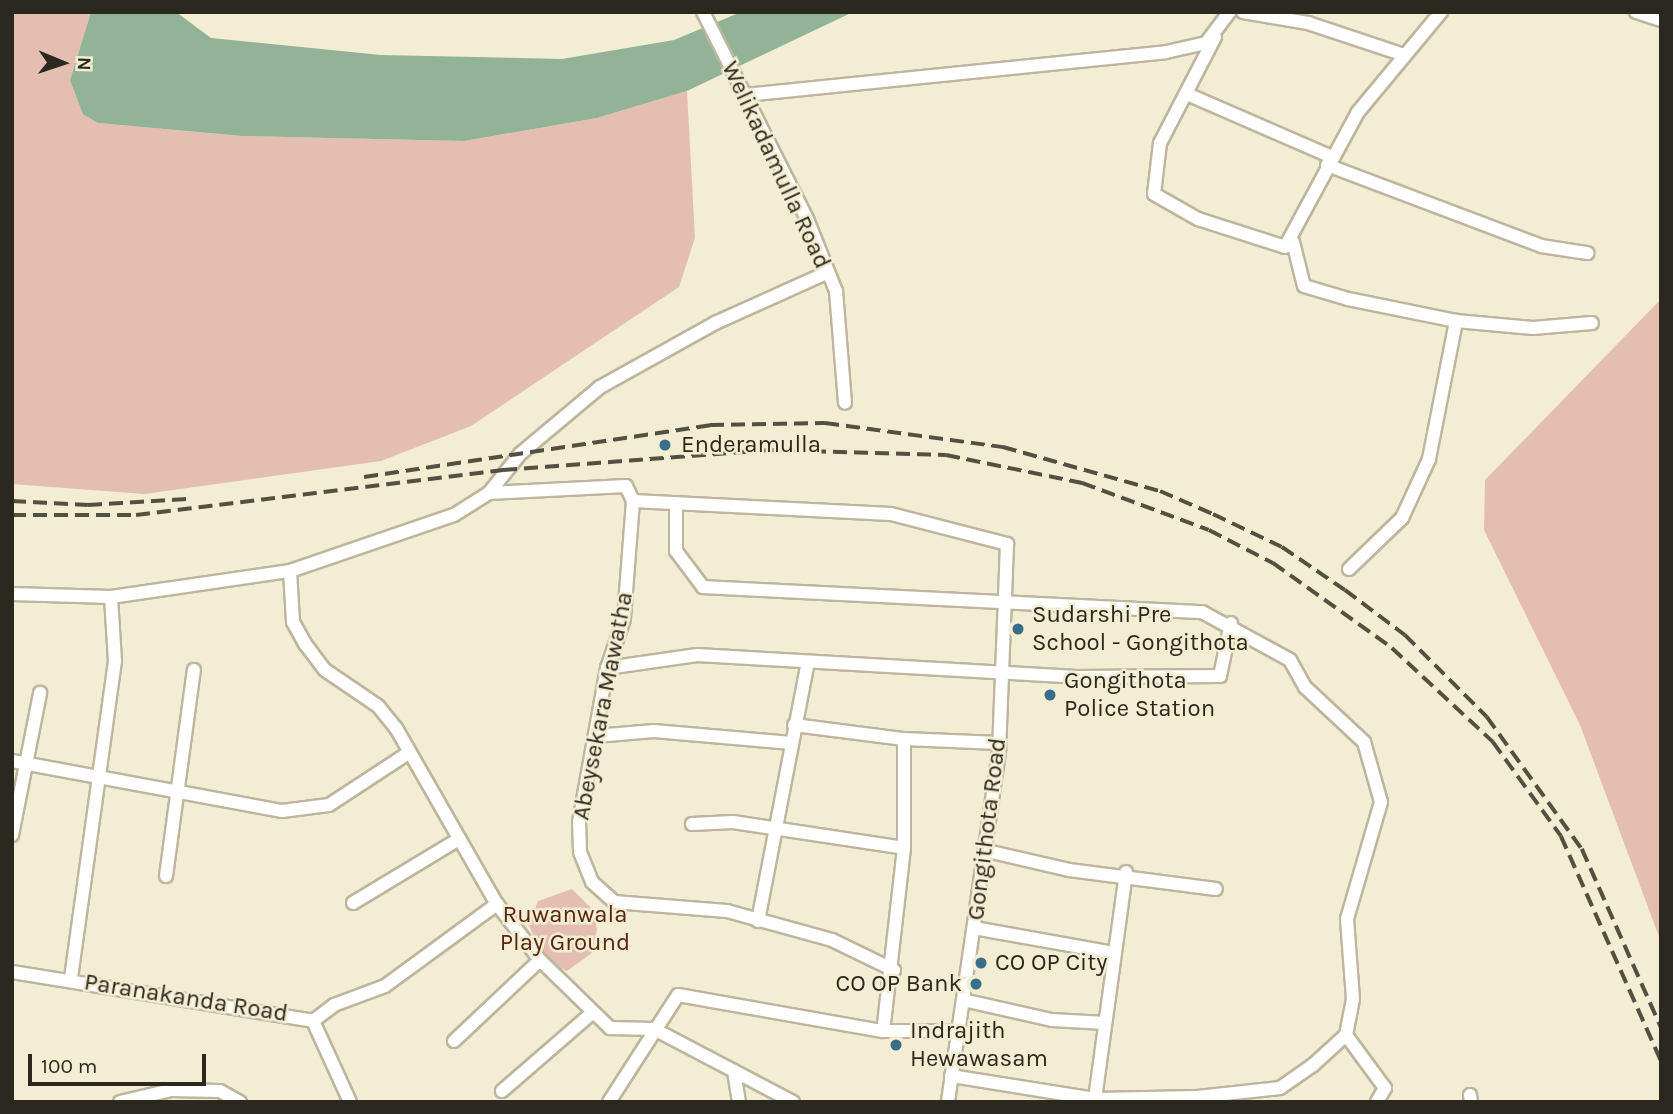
<!DOCTYPE html>
<style>
body{margin:0}
#map{position:relative;width:1673px;height:1114px;overflow:hidden;background:#f3edd3;font-family:Karla,sans-serif}
div>[style]{position:absolute}
.green>*{inset:0;background:#e4bfb1}
.water>*{inset:0;background:#92b398}
.roads{filter:drop-shadow(2px 0 #bcb69e) drop-shadow(-2px 0 #bcb69e) drop-shadow(0 2px #bcb69e) drop-shadow(0 -2px #bcb69e)}
.minor>*{height:12px;margin:-6px;padding:0 6px;transform-origin:6px;border-radius:6px;background:#fff}
.rail>*{height:3.5px;margin-top:-1.75px;transform-origin:0;background:repeating-linear-gradient(90deg,#525042 0 14px,transparent 0 21px)}
.dots>*{width:19px;height:19px;translate:-50% -50%;box-sizing:border-box;border:4px solid #f3edd3;border-radius:50%}
span{translate:-50% -50%;white-space:nowrap;text-align:center;line-height:1.15;-webkit-text-stroke:5px #f3edd3;paint-order:stroke}
.street-label{font-size:24px;color:#2b291f}
.poi-label{font-size:24px;color:#2b291f}
.left{translate:0 -50%;text-align:left}
.right{translate:-100% -50%;text-align:right}
.park-label{font-size:24px;color:#582510}
.frame{position:absolute;inset:0;border:14px solid #2b291f;pointer-events:none}
.north{position:absolute;left:28px;top:28px;width:70px;height:70px;-webkit-text-stroke:5px #f3edd3;paint-order:stroke;rotate:92deg;font-size:19px;font-weight:700;line-height:28px;text-align:center;color:#2b291f}
.north::after{content:'';display:block;margin:auto;width:24px;height:32px;background:#2b291f;clip-path:polygon(50% 0,100% 100%,50% 72%,0 100%)}
.scale{position:absolute;left:28px;top:1054px;width:178px;height:32px;box-sizing:border-box;border:4px solid #2b291f;border-top:0;padding-left:9px;font-size:21px;line-height:24px;white-space:nowrap;color:#2b291f;-webkit-text-stroke:5px #f3edd3;paint-order:stroke}
</style>
<div id="map">
<div class="green">
<div style="clip-path:polygon(12px 12px,91px 12px,70px 80px,98px 123px,242px 136px,464px 141px,597px 118px,687px 91px,695px 238px,679px 287px,471px 426px,381px 461px,144px 494px,12px 484px)"></div>
<div style="clip-path:polygon(1661px 299px,1661px 942px,1580px 725px,1484px 530px,1485px 480px)"></div>
<div style="clip-path:polygon(572px 889px,593px 910px,597px 929px,592px 953px,567px 971px,546px 962px,529px 926px,538px 901px)"></div>
</div>
<div class="water">
<div style="clip-path:polygon(91px 12px,176px 12px,211px 38px,381px 55px,562px 59px,674px 40px,741px 12px,853px 12px,687px 91px,597px 118px,464px 141px,242px 136px,98px 123px,83px 114px,70px 80px)"></div>
</div>
<div class="roads">
<div class="minor">
<div style="left:703px;top:12px;width:232px;rotate:63.3deg"></div>
<div style="left:807px;top:219px;width:78px;rotate:68.1deg"></div>
<div style="left:836px;top:291px;width:112px;rotate:85.4deg"></div>
<div style="left:1243px;top:12px;width:66px;rotate:9.6deg"></div>
<div style="left:1308px;top:23px;width:101px;rotate:18.4deg"></div>
<div style="left:1636px;top:12px;width:26px;rotate:18deg"></div>
<div style="left:1215px;top:37px;width:119px;rotate:117.4deg"></div>
<div style="left:1160px;top:143px;width:51px;rotate:96.7deg"></div>
<div style="left:1154px;top:194px;width:51px;rotate:29.6deg"></div>
<div style="left:1198px;top:219px;width:91px;rotate:17.8deg"></div>
<div style="left:1285px;top:247px;width:153px;rotate:-61.6deg"></div>
<div style="left:1358px;top:112px;width:130px;rotate:-50.3deg"></div>
<div style="left:1187px;top:94px;width:158px;rotate:23.5deg"></div>
<div style="left:745px;top:95px;width:423px;rotate:-5.8deg"></div>
<div style="left:1166px;top:52px;width:41px;rotate:-12.7deg"></div>
<div style="left:1206px;top:43px;width:39px;rotate:-53deg"></div>
<div style="left:1327px;top:165px;width:229px;rotate:20.7deg"></div>
<div style="left:1541px;top:246px;width:47px;rotate:8.7deg"></div>
<div style="left:1293px;top:242px;width:45px;rotate:76deg"></div>
<div style="left:1304px;top:286px;width:46px;rotate:16.5deg"></div>
<div style="left:1348px;top:299px;width:110px;rotate:11.5deg"></div>
<div style="left:1456px;top:321px;width:77px;rotate:5.2deg"></div>
<div style="left:1533px;top:328px;width:59px;rotate:-4.8deg"></div>
<div style="left:489px;top:493px;width:137px;rotate:-2.9deg"></div>
<div style="left:626px;top:486px;width:17px;rotate:65deg"></div>
<div style="left:633px;top:501px;width:258px;rotate:2.9deg"></div>
<div style="left:891px;top:514px;width:120px;rotate:14.5deg"></div>
<div style="left:1007px;top:544px;width:208px;rotate:92.2deg"></div>
<div style="left:999px;top:752px;width:354px;rotate:98.3deg"></div>
<div style="left:633px;top:501px;width:118px;rotate:94.4deg"></div>
<div style="left:624px;top:619px;width:52px;rotate:109.1deg"></div>
<div style="left:607px;top:668px;width:157px;rotate:100.3deg"></div>
<div style="left:579px;top:822px;width:30px;rotate:88deg"></div>
<div style="left:580px;top:852px;width:32px;rotate:68deg"></div>
<div style="left:592px;top:882px;width:30px;rotate:42deg"></div>
<div style="left:614px;top:902px;width:113px;rotate:4.6deg"></div>
<div style="left:727px;top:911px;width:109px;rotate:15.4deg"></div>
<div style="left:832px;top:940px;width:69px;rotate:25.8deg"></div>
<div style="left:676px;top:503px;width:48px;rotate:90deg"></div>
<div style="left:676px;top:551px;width:45px;rotate:53.1deg"></div>
<div style="left:703px;top:587px;width:500px;rotate:2.9deg"></div>
<div style="left:1202px;top:612px;width:100px;rotate:28.6deg"></div>
<div style="left:1290px;top:660px;width:31px;rotate:61deg"></div>
<div style="left:1305px;top:687px;width:81px;rotate:43deg"></div>
<div style="left:1364px;top:742px;width:62px;rotate:74.2deg"></div>
<div style="left:1381px;top:802px;width:122px;rotate:106.2deg"></div>
<div style="left:1347px;top:919px;width:80px;rotate:85.7deg"></div>
<div style="left:1353px;top:999px;width:37px;rotate:101deg"></div>
<div style="left:1346px;top:1035px;width:45px;rotate:137.7deg"></div>
<div style="left:1313px;top:1065px;width:40px;rotate:145.1deg"></div>
<div style="left:1280px;top:1088px;width:83px;rotate:173.8deg"></div>
<div style="left:1197px;top:1097px;width:102px;rotate:178.9deg"></div>
<div style="left:1095px;top:1099px;width:146px;rotate:-170.9deg"></div>
<div style="left:1349px;top:569px;width:74px;rotate:-43.9deg"></div>
<div style="left:1402px;top:518px;width:65px;rotate:-65.4deg"></div>
<div style="left:1429px;top:459px;width:141px;rotate:-78.9deg"></div>
<div style="left:290px;top:571px;width:51px;rotate:86.6deg"></div>
<div style="left:293px;top:622px;width:26px;rotate:61deg"></div>
<div style="left:306px;top:645px;width:31px;rotate:53deg"></div>
<div style="left:325px;top:670px;width:64px;rotate:34.2deg"></div>
<div style="left:378px;top:706px;width:28px;rotate:51deg"></div>
<div style="left:396px;top:728px;width:203px;rotate:60.2deg"></div>
<div style="left:497px;top:904px;width:71px;rotate:52.5deg"></div>
<div style="left:540px;top:960px;width:98px;rotate:44.2deg"></div>
<div style="left:610px;top:1028px;width:44px;rotate:1.3deg"></div>
<div style="left:654px;top:1029px;width:157px;rotate:27.7deg"></div>
<div style="left:12px;top:594px;width:99px;rotate:1.7deg"></div>
<div style="left:111px;top:597px;width:181px;rotate:-8.3deg"></div>
<div style="left:290px;top:571px;width:173px;rotate:-18.9deg"></div>
<div style="left:454px;top:515px;width:41px;rotate:-32.2deg"></div>
<div style="left:489px;top:493px;width:50px;rotate:-51.5deg"></div>
<div style="left:520px;top:454px;width:104px;rotate:-39.9deg"></div>
<div style="left:600px;top:387px;width:132px;rotate:-29.1deg"></div>
<div style="left:715px;top:323px;width:122px;rotate:-24.2deg"></div>
<div style="left:607px;top:668px;width:91px;rotate:-8.2deg"></div>
<div style="left:697px;top:655px;width:380px;rotate:3.3deg"></div>
<div style="left:1076px;top:677px;width:144px;rotate:-0.4deg"></div>
<div style="left:1220px;top:676px;width:54px;rotate:-78.3deg"></div>
<div style="left:794px;top:725px;width:111px;rotate:7.3deg"></div>
<div style="left:904px;top:739px;width:109px;rotate:90deg"></div>
<div style="left:904px;top:848px;width:184px;rotate:96.5deg"></div>
<div style="left:596px;top:736px;width:58px;rotate:-4.9deg"></div>
<div style="left:654px;top:731px;width:138px;rotate:5deg"></div>
<div style="left:904px;top:739px;width:95px;rotate:2.4deg"></div>
<div style="left:12px;top:761px;width:275px;rotate:10.5deg"></div>
<div style="left:282px;top:811px;width:47px;rotate:-7.3deg"></div>
<div style="left:329px;top:805px;width:93px;rotate:-33.2deg"></div>
<div style="left:692px;top:824px;width:41px;rotate:-2.8deg"></div>
<div style="left:733px;top:822px;width:173px;rotate:8.6deg"></div>
<div style="left:12px;top:835px;width:145px;rotate:-78.8deg"></div>
<div style="left:987px;top:851px;width:84px;rotate:13deg"></div>
<div style="left:1069px;top:870px;width:148px;rotate:7.4deg"></div>
<div style="left:166px;top:876px;width:208px;rotate:-82.3deg"></div>
<div style="left:353px;top:903px;width:124px;rotate:-31.1deg"></div>
<div style="left:758px;top:921px;width:260px;rotate:-79.1deg"></div>
<div style="left:974px;top:928px;width:143px;rotate:10.1deg"></div>
<div style="left:12px;top:972px;width:305px;rotate:9.2deg"></div>
<div style="left:313px;top:1021px;width:89px;rotate:65.4deg"></div>
<div style="left:71px;top:978px;width:320px;rotate:-82.1deg"></div>
<div style="left:115px;top:661px;width:64px;rotate:-93.6deg"></div>
<div style="left:963px;top:1000px;width:91px;rotate:12.7deg"></div>
<div style="left:1052px;top:1020px;width:53px;rotate:3.2deg"></div>
<div style="left:313px;top:1021px;width:26px;rotate:-37deg"></div>
<div style="left:334px;top:1005px;width:54px;rotate:-20.4deg"></div>
<div style="left:385px;top:986px;width:139px;rotate:-36.2deg"></div>
<div style="left:1346px;top:1035px;width:66px;rotate:53.7deg"></div>
<div style="left:1385px;top:1088px;width:16px;rotate:120deg"></div>
<div style="left:454px;top:1041px;width:118px;rotate:-43.3deg"></div>
<div style="left:734px;top:1071px;width:31px;rotate:81deg"></div>
<div style="left:502px;top:1091px;width:118px;rotate:-40.9deg"></div>
<div style="left:1470px;top:1095px;width:7px;rotate:82deg"></div>
<div style="left:1095px;top:1099px;width:229px;rotate:-82.2deg"></div>
<div style="left:120px;top:1102px;width:52px;rotate:-13.2deg"></div>
<div style="left:171px;top:1090px;width:49px;rotate:1.2deg"></div>
<div style="left:220px;top:1091px;width:23px;rotate:29deg"></div>
<div style="left:609px;top:1102px;width:127px;rotate:-57.2deg"></div>
<div style="left:678px;top:995px;width:208px;rotate:10deg"></div>
<div style="left:883px;top:1031px;width:73px"></div>
</div>
</div>
<div class="rail">
<div style="left:364px;top:477px;width:350px;rotate:-8.5deg"></div>
<div style="left:710px;top:425px;width:115px;rotate:-1deg"></div>
<div style="left:825px;top:423px;width:180px;rotate:7.7deg"></div>
<div style="left:1003px;top:447px;width:163px;rotate:15.7deg"></div>
<div style="left:1160px;top:491px;width:58px;rotate:23.5deg"></div>
<div style="left:1213px;top:514px;width:76px;rotate:25.6deg"></div>
<div style="left:1282px;top:547px;width:76px;rotate:34.3deg"></div>
<div style="left:1345px;top:590px;width:75px;rotate:36.9deg"></div>
<div style="left:1405px;top:635px;width:116px;rotate:45deg"></div>
<div style="left:1487px;top:717px;width:163px;rotate:54.3deg"></div>
<div style="left:1582px;top:849px;width:195px;rotate:66.1deg"></div>
<div style="left:12px;top:501px;width:76px;rotate:3deg"></div>
<div style="left:88px;top:505px;width:99px;rotate:-3.5deg"></div>
<div style="left:12px;top:515px;width:124px"></div>
<div style="left:136px;top:515px;width:370px;rotate:-7deg"></div>
<div style="left:503px;top:470px;width:268px;rotate:-4.3deg"></div>
<div style="left:770px;top:450px;width:176px;rotate:1.6deg"></div>
<div style="left:946px;top:455px;width:139px;rotate:11.6deg"></div>
<div style="left:1082px;top:483px;width:135px;rotate:20.3deg"></div>
<div style="left:1209px;top:530px;width:72px;rotate:27.3deg"></div>
<div style="left:1273px;top:563px;width:146px;rotate:35.5deg"></div>
<div style="left:1392px;top:648px;width:138px;rotate:42.9deg"></div>
<div style="left:1493px;top:742px;width:116px;rotate:54.1deg"></div>
<div style="left:1561px;top:836px;width:246px;rotate:66deg"></div>
</div>
<div class="dots">
<div style="left:665px;top:445px;background:#386e89"></div>
<div style="left:1018px;top:629px;background:#386e89"></div>
<div style="left:1050px;top:695px;background:#386e89"></div>
<div style="left:981px;top:963px;background:#386e89"></div>
<div style="left:976px;top:984px;background:#386e89"></div>
<div style="left:896px;top:1045px;background:#386e89"></div>
</div>
<div class="street-label">
<span style="left:776px;top:165px;rotate:65deg">Welikadamulla Road</span>
<span style="left:603px;top:706px;rotate:-79deg">Abeysekara Mawatha</span>
<span style="left:987px;top:829px;rotate:-83deg">Gongithota Road</span>
<span style="left:186px;top:998px;rotate:9deg">Paranakanda Road</span>
</div>
<div class="poi-label">
<span class="left" style="left:681px;top:445px">Enderamulla</span>
<span class="left" style="left:1032px;top:629px">Sudarshi Pre<br>School - Gongithota</span>
<span class="left" style="left:1064px;top:695px">Gongithota<br>Police Station</span>
<span class="left" style="left:995px;top:963px">CO OP City</span>
<span class="right" style="left:962px;top:984px">CO OP Bank</span>
<span class="left" style="left:910px;top:1045px">Indrajith<br>Hewawasam</span>
</div>
<div class="park-label">
<span style="left:565px;top:929px">Ruwanwala<br>Play Ground</span>
</div>
<div class="frame"></div>
<div class="north">N</div>
<div class="scale">100 m</div>
</div>
